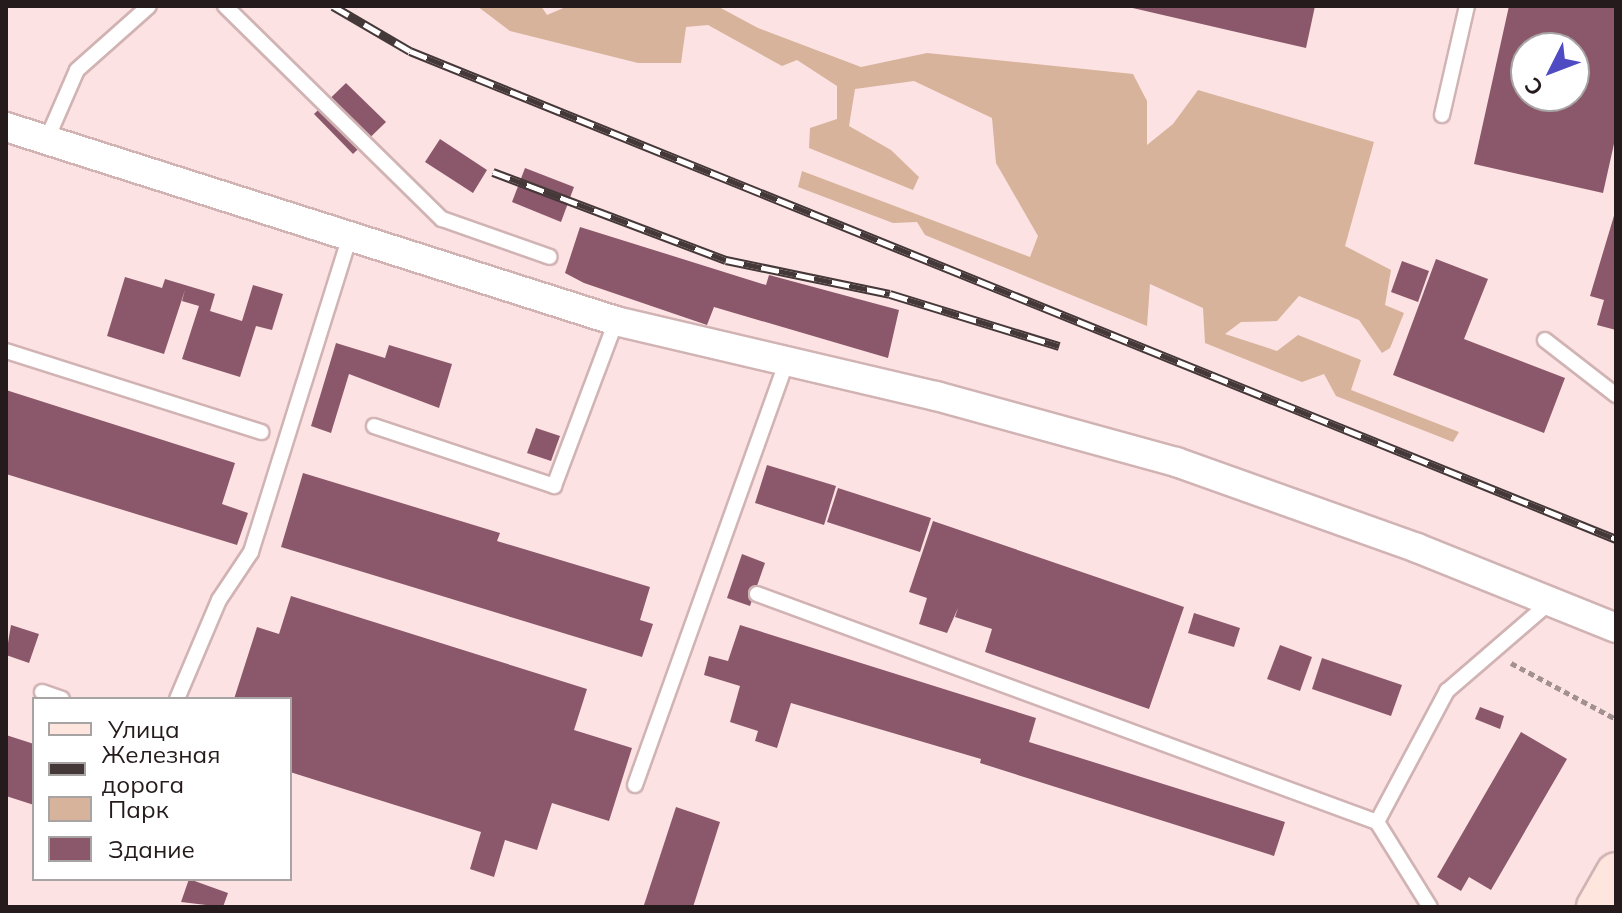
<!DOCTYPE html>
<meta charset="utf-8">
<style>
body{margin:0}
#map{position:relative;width:1622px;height:913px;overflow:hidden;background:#fce2e3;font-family:Mulish,sans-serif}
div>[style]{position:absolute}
.green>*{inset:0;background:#d7b39b}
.building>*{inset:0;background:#8b586b}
.path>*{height:5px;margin-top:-2.5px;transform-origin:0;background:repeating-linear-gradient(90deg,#a39091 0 6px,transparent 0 10px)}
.roads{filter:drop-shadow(2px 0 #d1b3b4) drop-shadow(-2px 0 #d1b3b4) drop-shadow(0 2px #d1b3b4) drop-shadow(0 -2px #d1b3b4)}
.lane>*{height:14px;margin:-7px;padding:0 7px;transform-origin:7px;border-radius:7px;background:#fff}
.street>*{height:28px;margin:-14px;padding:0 14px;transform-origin:14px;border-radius:14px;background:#fff}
.secondary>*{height:38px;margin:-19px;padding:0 19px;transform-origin:19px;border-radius:19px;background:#fee5de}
.rail>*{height:9px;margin-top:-4.5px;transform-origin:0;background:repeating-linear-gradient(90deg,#fff 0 18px,#453839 0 36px);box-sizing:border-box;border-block:2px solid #453839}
span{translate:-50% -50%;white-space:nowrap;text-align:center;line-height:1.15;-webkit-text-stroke:8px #fff;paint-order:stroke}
.frame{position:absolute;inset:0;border:8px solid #261b1c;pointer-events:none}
.legend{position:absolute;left:32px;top:697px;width:260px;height:184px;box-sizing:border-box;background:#fff;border:2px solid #a8a4a4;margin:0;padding:10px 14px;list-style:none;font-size:24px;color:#261b1c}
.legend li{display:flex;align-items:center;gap:16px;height:40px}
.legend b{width:40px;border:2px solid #a8a4a4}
.north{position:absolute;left:1510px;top:32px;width:80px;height:80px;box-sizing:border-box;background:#fff;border:2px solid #a8a4a4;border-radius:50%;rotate:228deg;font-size:22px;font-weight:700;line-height:32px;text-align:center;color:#261b1c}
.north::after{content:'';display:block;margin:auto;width:28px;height:36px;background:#4f4bc2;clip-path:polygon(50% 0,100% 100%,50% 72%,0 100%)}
</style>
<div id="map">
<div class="green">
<div style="clip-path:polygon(477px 6px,541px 6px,547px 15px,568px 6px,717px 6px,758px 28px,861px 67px,927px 53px,1133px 74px,1147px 101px,1147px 145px,1173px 124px,1198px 90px,1374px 142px,1345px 246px,1391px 270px,1385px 305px,1404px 313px,1390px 348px,1382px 353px,1359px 320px,1299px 296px,1277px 321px,1241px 322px,1225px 334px,1277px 351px,1298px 335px,1361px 360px,1351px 390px,1459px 432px,1453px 442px,1336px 396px,1324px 374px,1302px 382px,1205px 343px,1203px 308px,1150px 284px,1147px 326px,925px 235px,917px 222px,893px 223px,798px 187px,802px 171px,1030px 257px,1038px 236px,996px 163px,992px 118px,914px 81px,855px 89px,849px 126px,891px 150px,919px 177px,913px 190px,809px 148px,810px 128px,837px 119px,837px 86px,797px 60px,782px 66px,708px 25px,686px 27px,681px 63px,638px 63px,510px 31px)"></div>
</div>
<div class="building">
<div style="clip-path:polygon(1124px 6px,1315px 6px,1306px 48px)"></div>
<div style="clip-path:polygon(evenodd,1509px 6px,1616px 6px,1616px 135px,1603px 193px,1474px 164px,1509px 6px,1526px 48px,1574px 48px,1574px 96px,1526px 96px,1526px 48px)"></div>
<div style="clip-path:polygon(346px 83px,386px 122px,353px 154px,314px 114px)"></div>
<div style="clip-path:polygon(440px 139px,487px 170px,473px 193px,425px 162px)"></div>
<div style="clip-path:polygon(525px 168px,574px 187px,561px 222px,512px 202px)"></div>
<div style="clip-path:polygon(1616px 209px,1616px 330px,1597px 325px,1604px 300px,1590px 296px)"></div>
<div style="clip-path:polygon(580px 227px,766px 285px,769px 275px,899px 310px,888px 358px,714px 307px,707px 325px,584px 283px,565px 273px)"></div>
<div style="clip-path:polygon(1436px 259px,1488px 279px,1464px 339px,1565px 378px,1544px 433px,1393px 375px)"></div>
<div style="clip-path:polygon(1402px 261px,1429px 271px,1418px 302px,1391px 292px)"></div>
<div style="clip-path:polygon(125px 277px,162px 288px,165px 279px,215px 294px,210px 311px,242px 321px,253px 285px,283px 294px,272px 330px,256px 326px,240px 377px,182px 359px,199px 306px,182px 301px,185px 290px,164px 354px,107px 336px)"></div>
<div style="clip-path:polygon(336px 343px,385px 358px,389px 345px,452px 364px,439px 408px,349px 374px,331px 433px,311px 426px)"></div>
<div style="clip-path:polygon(6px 390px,235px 463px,222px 504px,248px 513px,237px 545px,6px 474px)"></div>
<div style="clip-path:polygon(536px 428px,560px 436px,551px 461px,527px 453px)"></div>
<div style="clip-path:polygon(767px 465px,836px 486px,824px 525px,755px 503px)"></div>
<div style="clip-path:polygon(303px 473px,500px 533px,497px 541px,650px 587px,640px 620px,653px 624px,642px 657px,281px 547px)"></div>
<div style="clip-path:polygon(838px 488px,931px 518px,920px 552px,827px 522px)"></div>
<div style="clip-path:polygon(933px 521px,1184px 607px,1149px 709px,985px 652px,992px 629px,955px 617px,958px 608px,947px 633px,919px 624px,927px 598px,909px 592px)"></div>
<div style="clip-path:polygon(742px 554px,765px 563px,750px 606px,727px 598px)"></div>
<div style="clip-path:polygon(291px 596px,587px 689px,574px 730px,632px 748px,609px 821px,552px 803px,537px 850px,505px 840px,494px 877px,470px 869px,481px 832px,290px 772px,290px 699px,234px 699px,257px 627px,279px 634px)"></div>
<div style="clip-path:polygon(1194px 613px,1240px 628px,1234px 647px,1188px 633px)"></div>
<div style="clip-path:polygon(11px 625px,39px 634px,29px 663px,6px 655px)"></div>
<div style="clip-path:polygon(740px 625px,1036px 718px,1029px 742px,1285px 822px,1274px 856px,980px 763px,981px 759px,791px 703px,777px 748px,755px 741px,758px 731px,730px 722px,740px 686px,704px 675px,709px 656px,728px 661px)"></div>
<div style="clip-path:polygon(1280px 645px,1312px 657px,1300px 691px,1267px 679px)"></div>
<div style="clip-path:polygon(1322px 658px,1402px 685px,1391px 716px,1312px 689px)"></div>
<div style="clip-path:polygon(1480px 707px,1504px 716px,1500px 729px,1475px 719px)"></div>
<div style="clip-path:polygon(1521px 732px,1567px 759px,1491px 890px,1469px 877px,1461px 891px,1437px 877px)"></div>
<div style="clip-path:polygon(6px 735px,34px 744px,34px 805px,6px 796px)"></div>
<div style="clip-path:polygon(676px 807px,720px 822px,693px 907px,651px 907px,644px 905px)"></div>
<div style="clip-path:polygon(189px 879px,228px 893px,223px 907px,181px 902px)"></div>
</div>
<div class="path">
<div style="left:1511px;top:663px;width:119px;rotate:28.1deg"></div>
</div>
<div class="roads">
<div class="lane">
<div style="left:225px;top:6px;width:304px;rotate:44.5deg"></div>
<div style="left:442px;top:219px;width:114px;rotate:19.4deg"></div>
<div style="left:1442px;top:115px;width:112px;rotate:-77.1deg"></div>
<div style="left:47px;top:139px;width:75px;rotate:-66.5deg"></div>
<div style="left:77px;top:70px;width:96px;rotate:-41.6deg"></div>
<div style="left:1545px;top:340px;width:90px;rotate:37.8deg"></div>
<div style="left:6px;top:351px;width:268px;rotate:17.6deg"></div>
<div style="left:374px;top:426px;width:190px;rotate:18.4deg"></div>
<div style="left:554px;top:486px;width:176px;rotate:-69.4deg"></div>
<div style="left:757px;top:594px;width:661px;rotate:20.19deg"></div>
<div style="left:1377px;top:822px;width:149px;rotate:-61.9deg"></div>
<div style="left:1447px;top:691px;width:135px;rotate:-40.8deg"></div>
<div style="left:42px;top:692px;width:21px;rotate:19deg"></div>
<div style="left:177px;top:699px;width:108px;rotate:-67deg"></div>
<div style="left:219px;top:600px;width:58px;rotate:-56.3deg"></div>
<div style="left:251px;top:552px;width:331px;rotate:-72.6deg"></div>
<div style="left:635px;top:785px;width:447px;rotate:-70.3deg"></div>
<div style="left:1377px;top:822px;width:100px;rotate:58.1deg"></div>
</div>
<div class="street">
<div style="left:6px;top:127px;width:640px;rotate:17.64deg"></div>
<div style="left:616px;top:321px;width:329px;rotate:13.2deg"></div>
<div style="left:936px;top:396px;width:249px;rotate:15.4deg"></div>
<div style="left:1176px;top:462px;width:256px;rotate:19.6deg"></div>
<div style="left:1417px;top:548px;width:214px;rotate:21.9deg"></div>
</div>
<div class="secondary">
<div style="left:1596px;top:907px;width:40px;rotate:-60.3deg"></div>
</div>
</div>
<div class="rail">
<div style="left:333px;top:6px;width:89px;rotate:30.3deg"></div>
<div style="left:410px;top:51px;width:1301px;rotate:22.03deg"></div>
<div style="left:493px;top:172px;width:249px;rotate:20.7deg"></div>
<div style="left:726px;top:260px;width:167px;rotate:11.7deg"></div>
<div style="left:890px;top:294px;width:177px;rotate:17.1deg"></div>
</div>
<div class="frame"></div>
<ul class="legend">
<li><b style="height:10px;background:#fee5de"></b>Улица</li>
<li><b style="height:10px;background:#453839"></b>Железная дорога</li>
<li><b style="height:22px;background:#d7b39b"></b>Парк</li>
<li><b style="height:22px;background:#8b586b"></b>Здание</li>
</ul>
<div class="north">С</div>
</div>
